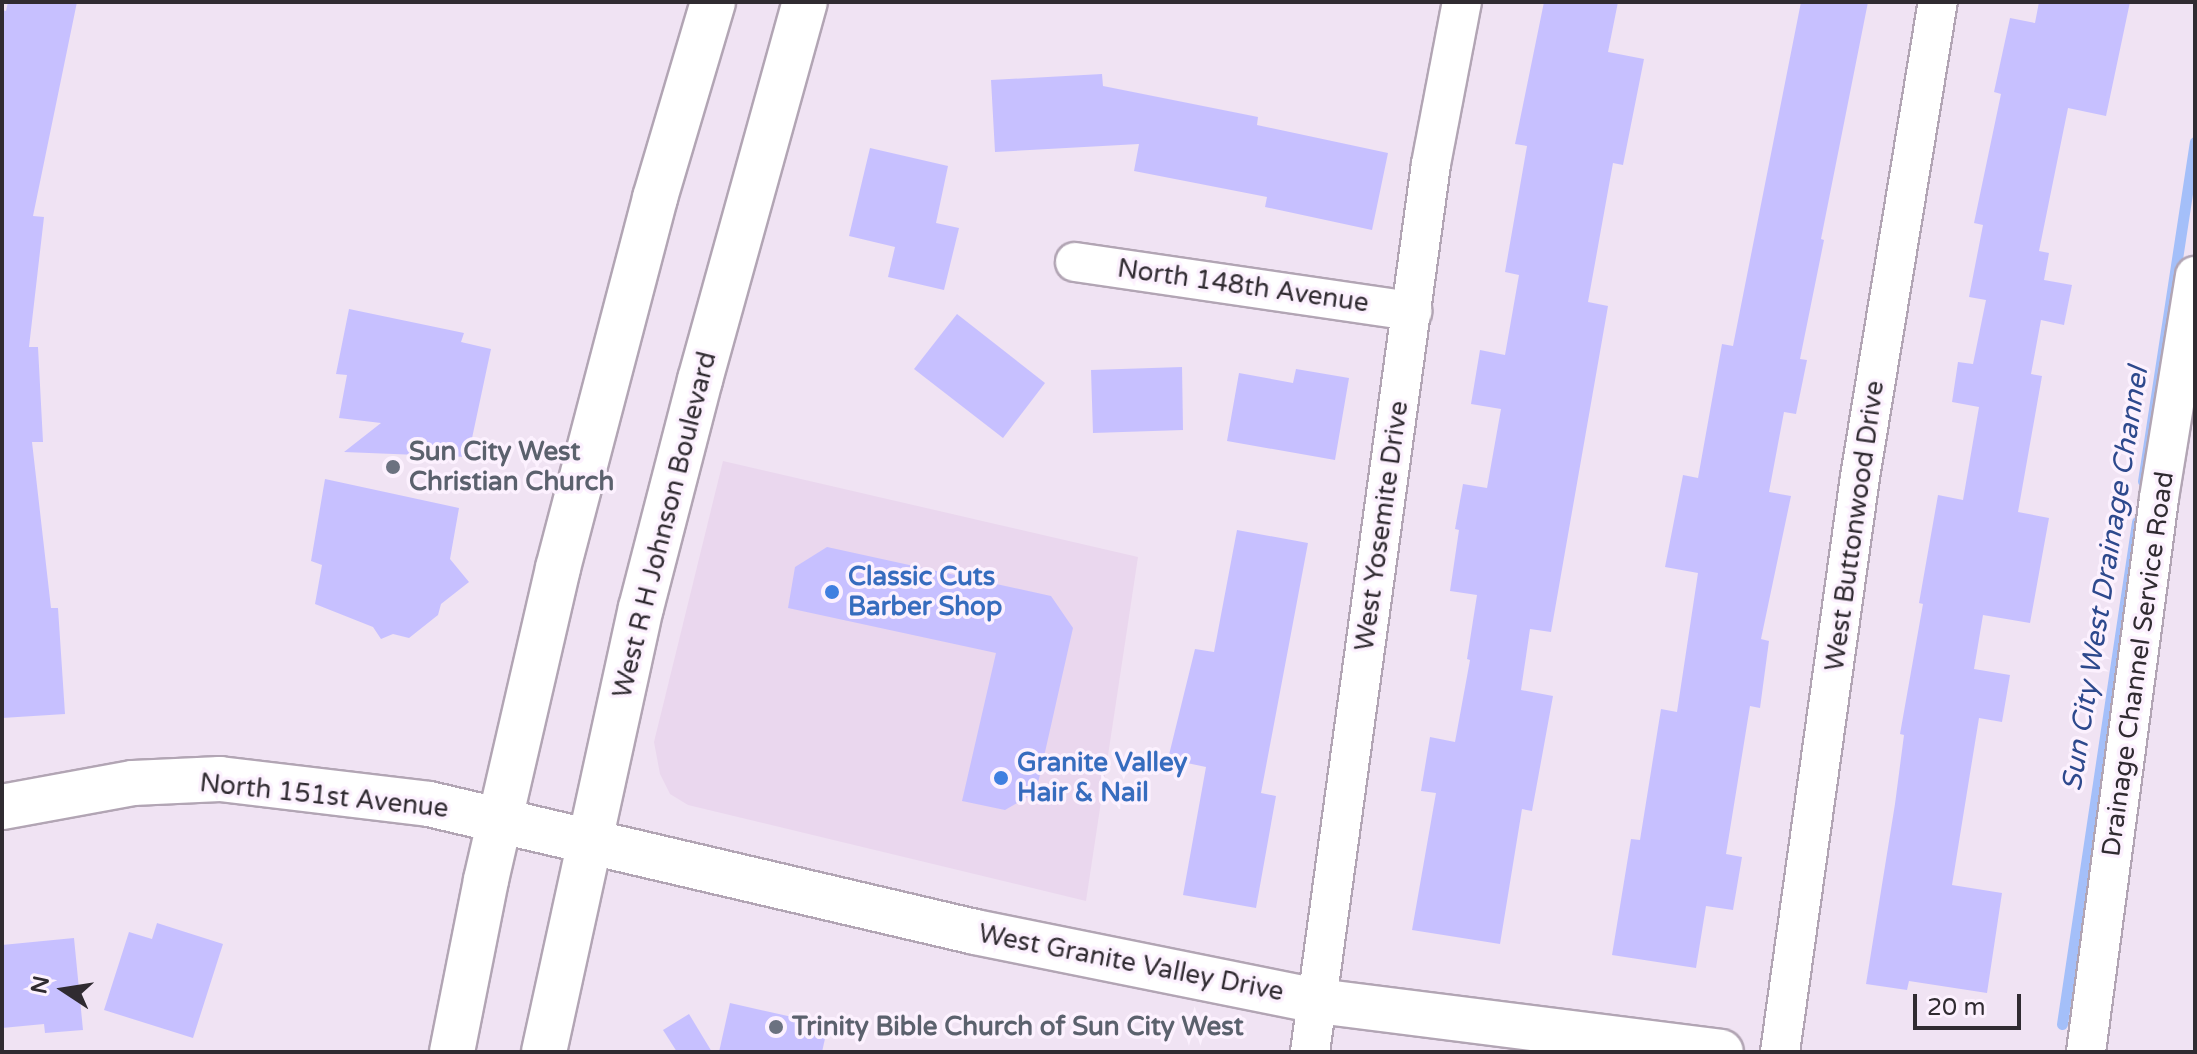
<!DOCTYPE html>
<style>
body{margin:0}
#map{position:relative;width:2197px;height:1054px;overflow:hidden;background:#f0e3f3;font-family:"Varela Round",sans-serif}
div>[style]{position:absolute}
.built>*{inset:0;background:#ead7ee}
.stream>*{height:11px;margin:-5.5px;padding:0 5.5px;transform-origin:5.5px;border-radius:5.5px;background:#a4bff9}
.building>*{inset:0;background:#c7c0ff}
.roads{filter:drop-shadow(2px 0 #b2a5b4) drop-shadow(-2px 0 #b2a5b4) drop-shadow(0 2px #b2a5b4) drop-shadow(0 -2px #b2a5b4)}
.street>*{height:38px;margin:-19px;padding:0 19px;transform-origin:19px;border-radius:19px;background:#fff}
.secondary>*{height:44px;margin:-22px;padding:0 22px;transform-origin:22px;border-radius:22px;background:#fff}
.dots>*{width:22px;height:22px;translate:-50% -50%;box-sizing:border-box;border:4px solid #fcf1fe;border-radius:50%}
span{translate:-50% -50%;white-space:nowrap;text-align:center;line-height:1.15;-webkit-text-stroke:7px #fcf1fe;paint-order:stroke}
.street-label{font-size:26px;color:#302b31}
.worship-label{font-size:26px;color:#5b616d;font-weight:700}
.left{translate:0 -50%;text-align:left}
.shop-label{font-size:26px;color:#366cbe;font-weight:700}
.water-label{font-size:28px;color:#2d498d;font-style:italic}
.frame{position:absolute;inset:0;border:4px solid #302b31;pointer-events:none}
.north{position:absolute;left:24px;top:950px;width:80px;height:80px;-webkit-text-stroke:6px #fcf1fe;paint-order:stroke;rotate:282deg;font-size:22px;font-weight:700;line-height:32px;text-align:center;color:#302b31}
.north::after{content:'';display:block;margin:auto;width:28px;height:36px;background:#302b31;clip-path:polygon(50% 0,100% 100%,50% 72%,0 100%)}
.scale{position:absolute;left:1913px;top:994px;width:108px;height:36px;box-sizing:border-box;border:4px solid #302b31;border-top:0;padding-left:10px;font-size:24px;line-height:28px;white-space:nowrap;color:#302b31;-webkit-text-stroke:6px #fcf1fe;paint-order:stroke}
</style>
<div id="map">
<div class="built">
<div style="clip-path:polygon(723px 461px,1138px 557px,1086px 901px,688px 805px,670px 794px,660px 774px,654px 742px)"></div>
</div>
<div class="stream">
<div style="left:2143px;top:481px;width:343px;rotate:-81.3deg"></div>
<div style="left:2062px;top:1024px;width:508px;rotate:-81.5deg"></div>
</div>
<div class="building">
<div style="clip-path:polygon(8px 2px,77px 2px,33px 216px,44px 217px,29px 347px,38px 347px,43px 442px,32px 442px,51px 608px,58px 608px,65px 714px,2px 718px,2px 10px,6px 11px)"></div>
<div style="clip-path:polygon(1544px 2px,1618px 2px,1608px 52px,1644px 59px,1623px 165px,1613px 163px,1588px 302px,1608px 306px,1551px 632px,1530px 629px,1521px 690px,1553px 696px,1532px 811px,1522px 809px,1500px 944px,1412px 930px,1436px 793px,1421px 791px,1430px 737px,1455px 742px,1470px 660px,1467px 659px,1477px 595px,1450px 591px,1459px 530px,1455px 529px,1463px 484px,1487px 488px,1501px 409px,1471px 404px,1480px 350px,1505px 355px,1519px 275px,1505px 272px,1527px 146px,1515px 144px)"></div>
<div style="clip-path:polygon(1801px 2px,1868px 2px,1821px 239px,1824px 240px,1800px 359px,1807px 360px,1796px 414px,1784px 412px,1769px 492px,1791px 496px,1761px 639px,1769px 641px,1760px 708px,1750px 706px,1726px 854px,1742px 857px,1733px 910px,1706px 906px,1696px 968px,1612px 955px,1631px 839px,1640px 840px,1661px 709px,1677px 712px,1698px 573px,1665px 567px,1683px 475px,1698px 478px,1722px 344px,1733px 346px)"></div>
<div style="clip-path:polygon(2039px 2px,2130px 2px,2106px 116px,2068px 108px,2039px 251px,2049px 253px,2044px 280px,2072px 285px,2064px 325px,2041px 320px,2031px 374px,2042px 376px,2018px 512px,2049px 518px,2030px 623px,1983px 615px,1974px 669px,2010px 675px,2002px 722px,1979px 718px,1952px 885px,2002px 893px,1987px 993px,1909px 981px,1907px 990px,1866px 984px,1895px 804px,1904px 735px,1900px 734px,1923px 604px,1919px 603px,1938px 495px,1963px 500px,1979px 407px,1952px 402px,1958px 362px,1973px 364px,1986px 300px,1969px 297px,1983px 225px,1974px 223px,2001px 94px,1994px 92px,2010px 18px,2035px 23px)"></div>
<div style="clip-path:polygon(1102px 74px,1103px 86px,1258px 117px,1257px 125px,1388px 153px,1372px 230px,1265px 207px,1267px 197px,1134px 171px,1139px 144px,995px 152px,991px 80px)"></div>
<div style="clip-path:polygon(870px 148px,948px 166px,936px 223px,959px 228px,944px 290px,888px 277px,895px 247px,849px 236px)"></div>
<div style="clip-path:polygon(349px 309px,464px 333px,461px 342px,491px 349px,468px 457px,344px 452px,381px 423px,339px 418px,347px 375px,336px 374px)"></div>
<div style="clip-path:polygon(957px 314px,1045px 383px,1003px 438px,914px 369px)"></div>
<div style="clip-path:polygon(1182px 367px,1183px 430px,1093px 433px,1091px 370px)"></div>
<div style="clip-path:polygon(1296px 369px,1349px 378px,1335px 460px,1227px 441px,1239px 373px,1293px 383px)"></div>
<div style="clip-path:polygon(325px 479px,459px 508px,450px 559px,469px 582px,441px 604px,438px 615px,409px 638px,393px 634px,381px 639px,373px 627px,315px 604px,322px 565px,311px 561px)"></div>
<div style="clip-path:polygon(1237px 530px,1308px 543px,1261px 793px,1276px 796px,1256px 908px,1183px 895px,1206px 767px,1168px 759px,1195px 649px,1214px 652px)"></div>
<div style="clip-path:polygon(827px 547px,1051px 596px,1073px 628px,1036px 792px,1005px 810px,962px 801px,996px 653px,788px 608px,795px 567px)"></div>
<div style="clip-path:polygon(157px 923px,223px 944px,193px 1038px,104px 1010px,129px 932px,152px 939px)"></div>
<div style="clip-path:polygon(74px 938px,83px 1030px,45px 1033px,44px 1024px,2px 1028px,2px 945px)"></div>
<div style="clip-path:polygon(730px 1003px,828px 1025px,822px 1052px,719px 1052px)"></div>
<div style="clip-path:polygon(689px 1014px,712px 1052px,677px 1052px,663px 1030px)"></div>
</div>
<div class="roads">
<div class="street">
<div style="left:1075px;top:262px;width:341px;rotate:8.3deg"></div>
<div style="left:1310px;top:1052px;width:896px;rotate:-82.24deg"></div>
<div style="left:1431px;top:164px;width:165px;rotate:-79.2deg"></div>
<div style="left:1780px;top:1052px;width:581px;rotate:-82.08deg"></div>
<div style="left:1860px;top:477px;width:481px;rotate:-80.7deg"></div>
<div style="left:2086px;top:1052px;width:559px;rotate:-82.49deg"></div>
<div style="left:2159px;top:498px;width:225px;rotate:-80.8deg"></div>
</div>
<div class="secondary">
<div style="left:2px;top:807px;width:133px;rotate:-10.4deg"></div>
<div style="left:133px;top:783px;width:87px;rotate:-2.6deg"></div>
<div style="left:220px;top:779px;width:210px;rotate:6.8deg"></div>
<div style="left:429px;top:804px;width:561px;rotate:13.19deg"></div>
<div style="left:975px;top:932px;width:350px;rotate:11.4deg"></div>
<div style="left:1318px;top:1001px;width:406px;rotate:7.2deg"></div>
<div style="left:452px;top:1052px;width:175px;rotate:-78.8deg"></div>
<div style="left:486px;top:880px;width:320px;rotate:-77deg"></div>
<div style="left:558px;top:568px;width:383px;rotate:-75.3deg"></div>
<div style="left:655px;top:198px;width:204px;rotate:-73.5deg"></div>
<div style="left:544px;top:1052px;width:454px;rotate:-77.7deg"></div>
<div style="left:641px;top:608px;width:236px;rotate:-75.5deg"></div>
<div style="left:700px;top:380px;width:392px;rotate:-74.5deg"></div>
</div>
</div>
<div class="dots">
<div style="left:393px;top:467px;background:#6b7280"></div>
<div style="left:832px;top:592px;background:#3f7fe0"></div>
<div style="left:1001px;top:778px;background:#3f7fe0"></div>
<div style="left:776px;top:1027px;background:#6b7280"></div>
</div>
<div class="street-label">
<span style="left:1243px;top:286px;rotate:8deg">North 148th Avenue</span>
<span style="left:665px;top:525px;rotate:-76deg">West R H Johnson Boulevard</span>
<span style="left:1382px;top:526px;rotate:-82deg">West Yosemite Drive</span>
<span style="left:1855px;top:526px;rotate:-82deg">West Buttonwood Drive</span>
<span style="left:2138px;top:664px;rotate:-82deg">Drainage Channel Service Road</span>
<span style="left:324px;top:796px;rotate:6deg">North 151st Avenue</span>
<span style="left:1131px;top:963px;rotate:11deg">West Granite Valley Drive</span>
</div>
<div class="worship-label">
<span class="left" style="left:409px;top:467px">Sun City West<br>Christian Church</span>
<span class="left" style="left:792px;top:1027px">Trinity Bible Church of Sun City West</span>
</div>
<div class="shop-label">
<span class="left" style="left:848px;top:592px">Classic Cuts<br>Barber Shop</span>
<span class="left" style="left:1017px;top:778px">Granite Valley<br>Hair &amp; Nail</span>
</div>
<div class="water-label">
<span style="left:2105px;top:579px;rotate:-81deg">Sun City West Drainage Channel</span>
</div>
<div class="frame"></div>
<div class="north">N</div>
<div class="scale">20 m</div>
</div>
